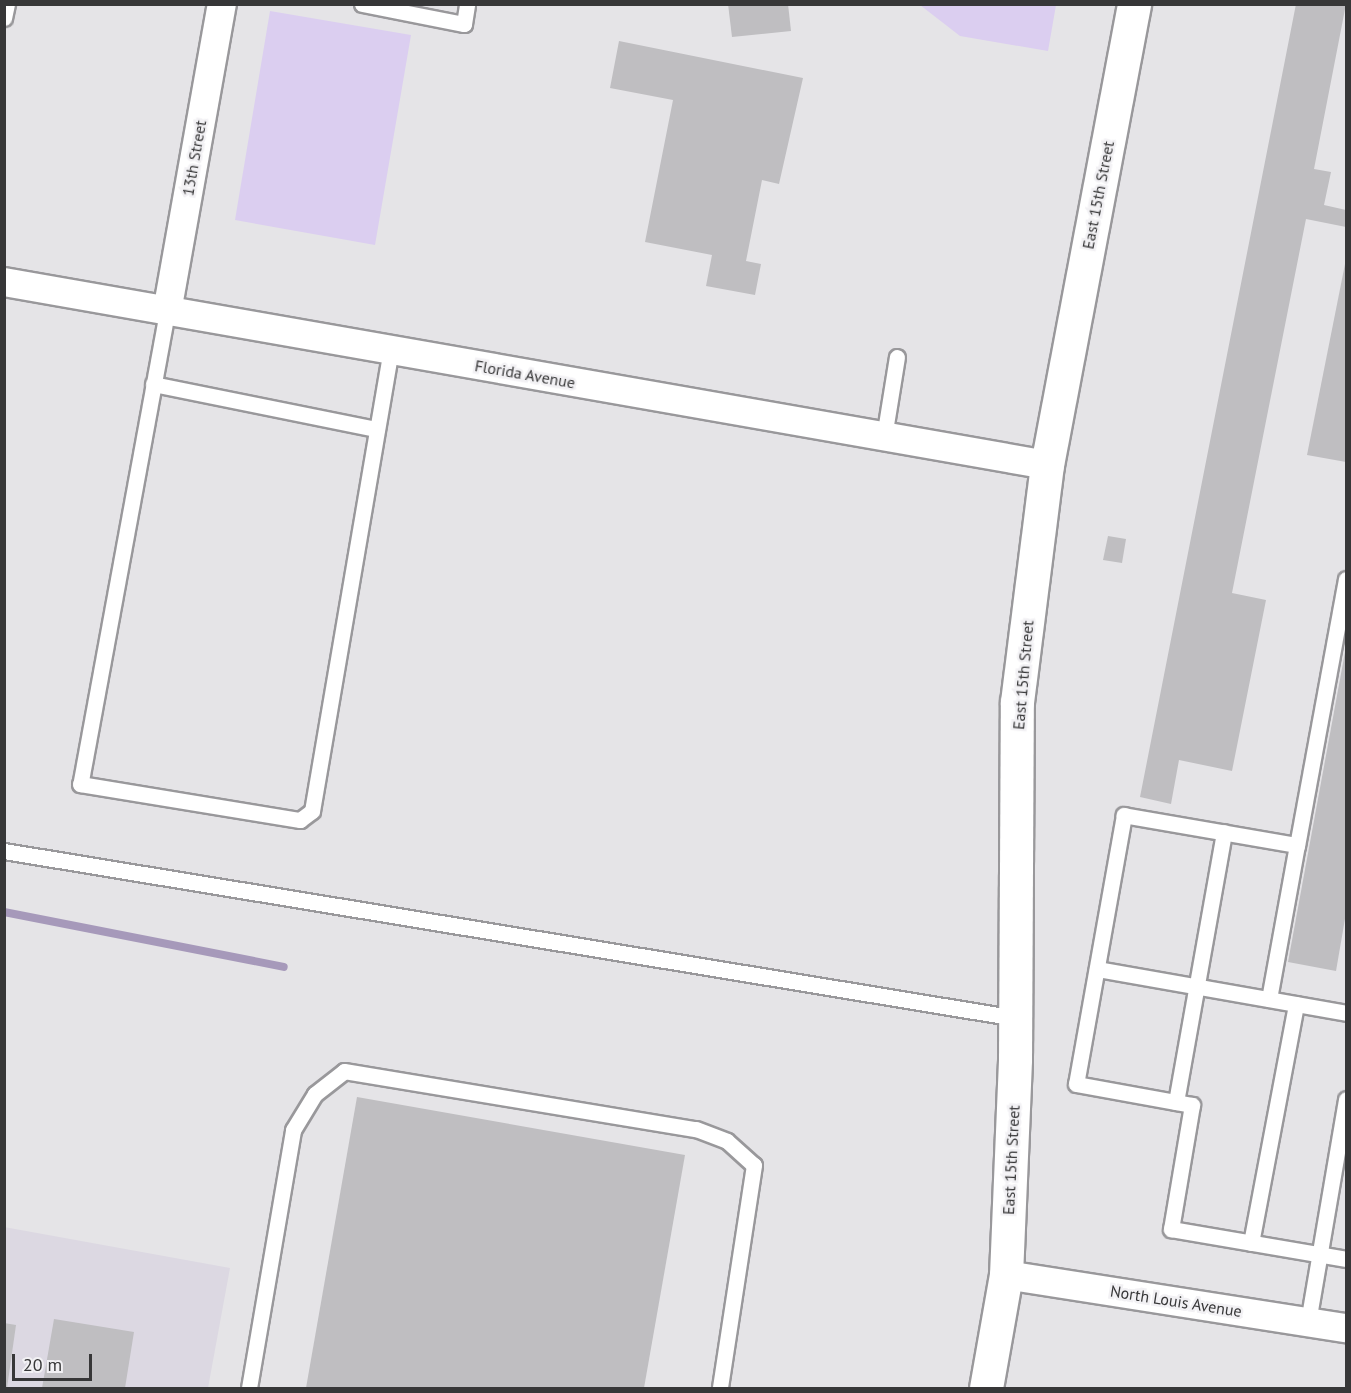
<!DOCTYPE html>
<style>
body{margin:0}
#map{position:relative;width:1351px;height:1393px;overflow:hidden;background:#e5e4e7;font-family:"PT Sans",sans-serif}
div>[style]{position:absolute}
.built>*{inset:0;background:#dcd8e2}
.green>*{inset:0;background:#dbcef0}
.stream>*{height:8px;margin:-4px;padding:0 4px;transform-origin:4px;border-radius:4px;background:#a699ba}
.building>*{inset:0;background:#bfbec1}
.roads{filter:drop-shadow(2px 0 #99989b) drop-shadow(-2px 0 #99989b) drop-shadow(0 2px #99989b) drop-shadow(0 -2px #99989b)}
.lane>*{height:15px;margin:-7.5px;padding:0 7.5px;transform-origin:7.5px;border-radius:7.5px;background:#fff}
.street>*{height:28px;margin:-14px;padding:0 14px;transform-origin:14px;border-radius:14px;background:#fff}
.secondary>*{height:33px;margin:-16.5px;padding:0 16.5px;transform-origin:16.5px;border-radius:16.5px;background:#fff}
span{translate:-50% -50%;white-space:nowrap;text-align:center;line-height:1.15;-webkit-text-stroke:5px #f2f1f4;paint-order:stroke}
.street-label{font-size:16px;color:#373738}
.frame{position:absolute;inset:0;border:6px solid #373738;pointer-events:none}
.scale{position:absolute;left:12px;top:1354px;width:80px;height:27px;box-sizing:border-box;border:3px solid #373738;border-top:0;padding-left:8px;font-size:18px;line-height:21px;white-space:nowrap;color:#373738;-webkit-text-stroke:4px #f2f1f4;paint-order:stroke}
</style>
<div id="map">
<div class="built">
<div style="clip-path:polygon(4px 1227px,230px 1268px,208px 1388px,5px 1388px)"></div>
</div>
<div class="green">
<div style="clip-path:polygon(920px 5px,1056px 5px,1048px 51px,960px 36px)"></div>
<div style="clip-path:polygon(270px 11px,411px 35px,375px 245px,235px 220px)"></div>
</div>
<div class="stream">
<div style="left:4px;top:912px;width:285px;rotate:11.1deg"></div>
</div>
<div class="building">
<div style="clip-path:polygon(728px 4px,788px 4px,791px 31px,732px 37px)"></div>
<div style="clip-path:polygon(1296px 4px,1346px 4px,1314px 169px,1331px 172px,1324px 205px,1346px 210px,1346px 227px,1306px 219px,1232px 593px,1266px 600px,1232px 771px,1179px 760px,1171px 804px,1140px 797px)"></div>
<div style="clip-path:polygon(619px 41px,803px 78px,779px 184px,762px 180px,746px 261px,761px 264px,755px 295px,706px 286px,712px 255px,645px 242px,673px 100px,610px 88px)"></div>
<div style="clip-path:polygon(1346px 259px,1346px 462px,1307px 455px)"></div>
<div style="clip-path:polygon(1108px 536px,1126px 539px,1122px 563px,1103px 560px)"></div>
<div style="clip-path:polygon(1345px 652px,1346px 913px,1336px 971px,1288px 962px)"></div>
<div style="clip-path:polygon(357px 1097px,685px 1155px,644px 1388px,306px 1388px)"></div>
<div style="clip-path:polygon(54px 1319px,134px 1332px,125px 1388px,42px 1388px)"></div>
<div style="clip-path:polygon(4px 1323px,16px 1325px,7px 1388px,4px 1388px)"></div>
</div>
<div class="roads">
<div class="lane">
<div style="left:362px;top:4px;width:104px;rotate:11.1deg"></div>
<div style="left:464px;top:24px;width:20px;rotate:-81deg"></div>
<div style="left:4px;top:18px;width:14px;rotate:-78deg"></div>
<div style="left:167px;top:312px;width:480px;rotate:100.4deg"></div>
<div style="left:80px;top:784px;width:223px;rotate:9.3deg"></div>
<div style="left:300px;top:820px;width:15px;rotate:-37deg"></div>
<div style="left:312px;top:811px;width:467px;rotate:-80.3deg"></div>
<div style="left:153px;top:384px;width:228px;rotate:11.4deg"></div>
<div style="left:884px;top:437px;width:81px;rotate:-80.8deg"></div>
<div style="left:1346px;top:579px;width:270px;rotate:100.4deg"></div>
<div style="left:1297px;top:845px;width:176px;rotate:-170.2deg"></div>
<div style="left:1124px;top:815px;width:273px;rotate:100.1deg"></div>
<div style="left:1076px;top:1084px;width:118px;rotate:10.3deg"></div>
<div style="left:1192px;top:1105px;width:126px;rotate:99.6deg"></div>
<div style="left:1171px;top:1229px;width:178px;rotate:9.7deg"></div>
<div style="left:4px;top:851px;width:1026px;rotate:9.37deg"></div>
<div style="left:1097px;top:969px;width:253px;rotate:10deg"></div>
<div style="left:1269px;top:999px;width:157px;rotate:-79.7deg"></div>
<div style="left:1176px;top:1102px;width:274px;rotate:-79.9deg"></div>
<div style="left:1251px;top:1243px;width:243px;rotate:-79.3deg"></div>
<div style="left:1308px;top:1322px;width:226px;rotate:-80.3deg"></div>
<div style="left:249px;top:1388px;width:262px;rotate:-80.3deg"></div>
<div style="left:293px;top:1130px;width:42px;rotate:-58.6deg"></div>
<div style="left:315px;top:1094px;width:37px;rotate:-38deg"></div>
<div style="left:344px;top:1071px;width:357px;rotate:9.4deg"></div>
<div style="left:696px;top:1129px;width:33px;rotate:21deg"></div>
<div style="left:727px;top:1141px;width:36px;rotate:42deg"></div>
<div style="left:754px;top:1165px;width:226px;rotate:98.7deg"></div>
</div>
<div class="street">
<div style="left:4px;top:282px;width:1059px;rotate:9.95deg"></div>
<div style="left:167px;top:312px;width:313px;rotate:-79.9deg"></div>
<div style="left:1006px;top:1275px;width:344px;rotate:8.9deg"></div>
</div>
<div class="secondary">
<div style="left:986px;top:1388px;width:115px;rotate:-80deg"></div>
<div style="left:1006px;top:1275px;width:216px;rotate:-87.6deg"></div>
<div style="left:1015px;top:1059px;width:357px;rotate:-89.7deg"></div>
<div style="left:1017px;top:702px;width:239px;rotate:-82.8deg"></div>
<div style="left:1047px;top:465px;width:469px;rotate:-79.3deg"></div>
</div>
</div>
<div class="street-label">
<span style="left:194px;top:158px;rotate:-80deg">13th Street</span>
<span style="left:1098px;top:195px;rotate:-79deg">East 15th Street</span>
<span style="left:525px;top:374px;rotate:10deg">Florida Avenue</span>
<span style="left:1023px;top:675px;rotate:-85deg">East 15th Street</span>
<span style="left:1011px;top:1160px;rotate:-87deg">East 15th Street</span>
<span style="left:1176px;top:1301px;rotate:9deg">North Louis Avenue</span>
</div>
<div class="frame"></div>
<div class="scale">20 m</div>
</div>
